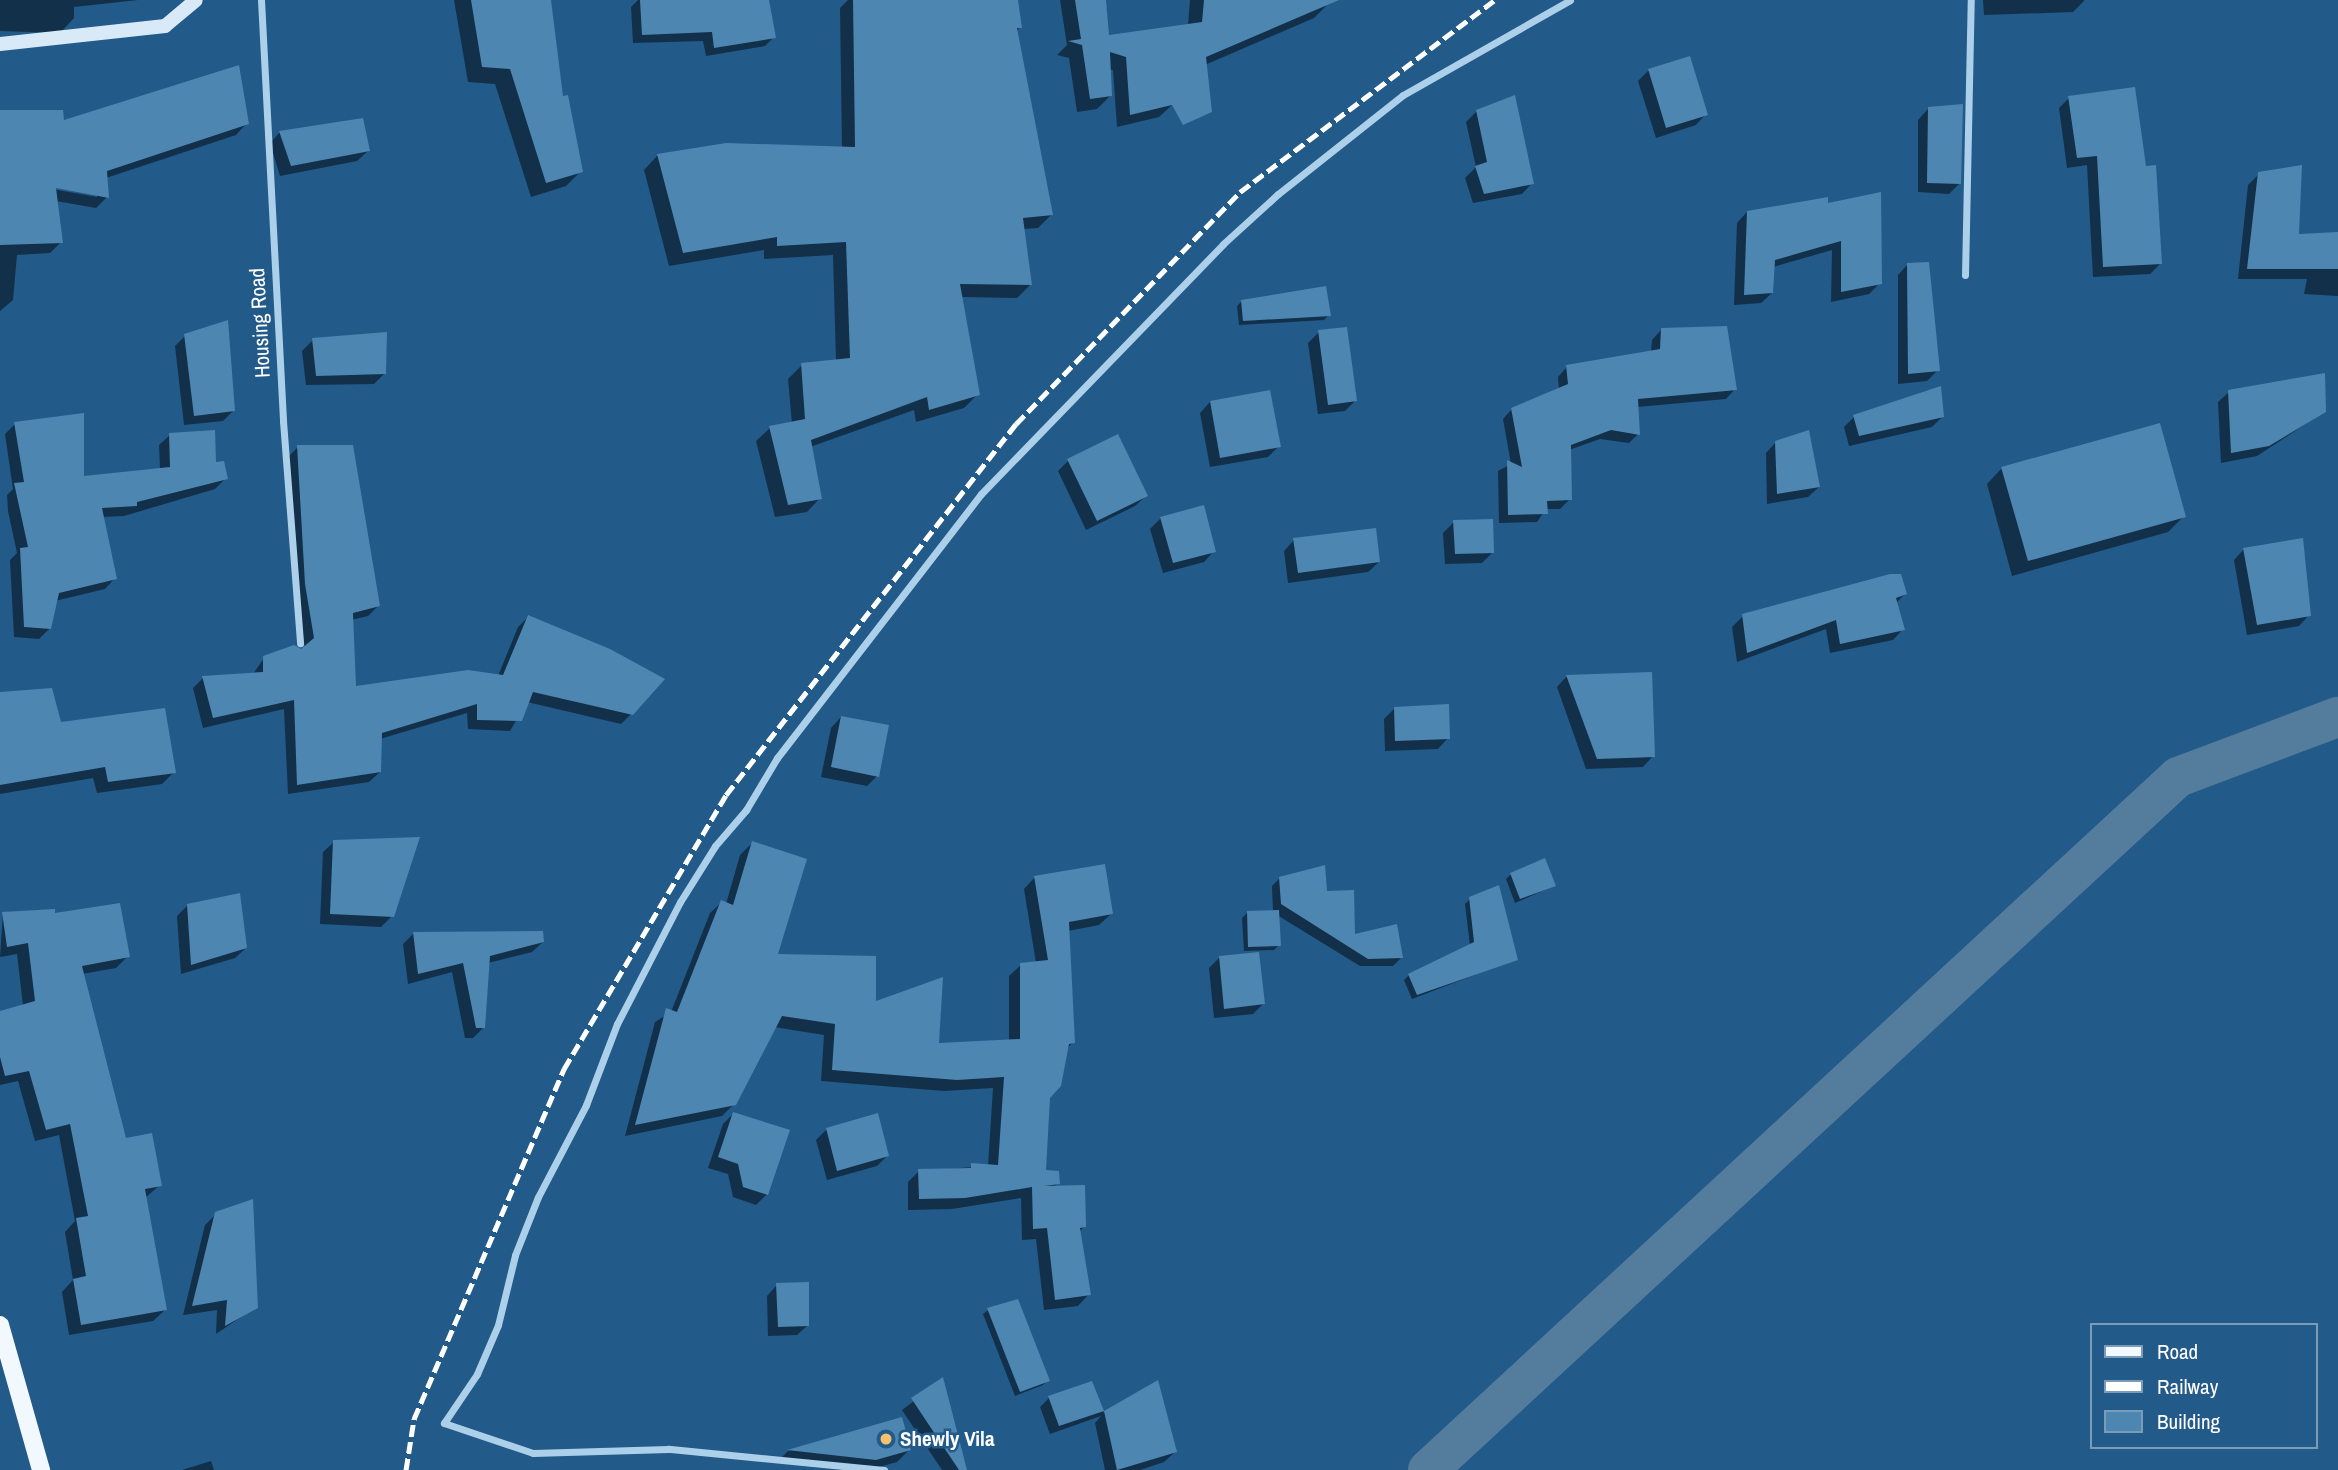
<!DOCTYPE html>
<style>
body{margin:0}
#map{position:relative;width:2338px;height:1470px;overflow:hidden;background:#225a89;font-family:"Archivo Narrow",sans-serif}
div>[style]{position:absolute}
.shadow>*{inset:0;background:#0007}
.canal>*{height:40px;margin:-20px;padding:0 20px;transform-origin:20px;border-radius:20px;background:#547c9c}
.building>*{inset:0;background:#4e86b2}
.street>*{height:7px;margin:-3.5px;padding:0 3.5px;transform-origin:3.5px;border-radius:3.5px;background:#add0ea}
.secondary>*{height:14px;margin:-7px;padding:0 7px;transform-origin:7px;border-radius:7px;background:#d8eaf8}
.primary>*{height:18px;margin:-9px;padding:0 9px;transform-origin:9px;border-radius:9px;background:#f1f8fe}
.rail>*{height:5px;margin-top:-2.5px;transform-origin:0;background:repeating-linear-gradient(90deg,#fff 0 12px,transparent 0 17px)}
.dots>*{width:19px;height:19px;translate:-50% -50%;box-sizing:border-box;border:4px solid #225a89;border-radius:50%}
span{translate:-50% -50%;white-space:nowrap;text-align:center;line-height:1.15;-webkit-text-stroke:5px #225a89;paint-order:stroke}
.street-label{font-size:21px;color:#fff}
.poi-label{font-size:21px;color:#fff;font-weight:700}
.left{translate:0 -50%;text-align:left}
.legend{position:absolute;left:2090px;top:1323px;width:228px;height:126px;box-sizing:border-box;background:#225a89;border:2px solid #7a9cb8;margin:0;padding:9px 12px;list-style:none;font-size:21px;color:#fff}
.legend li{display:flex;align-items:center;gap:14px;height:35px}
.legend b{width:35px;border:2px solid #7a9cb8}
</style>
<div id="map">
<div class="shadow">
<div style="clip-path:polygon(0 0,138px 0,74px 7px,74px 18px,60px 33px,0 31px)"></div>
<div style="clip-path:polygon(454px 0,549px 0,561px 98px,581px 171px,566px 186px,531px 197px,495px 84px,468px 82px)"></div>
<div style="clip-path:polygon(638px 0,767px 0,774px 37px,765px 46px,706px 56px,703px 41px,633px 43px,631px 7px)"></div>
<div style="clip-path:polygon(848px 0,1016px 0,1020px 27px,1016px 32px,1052px 214px,1038px 228px,1023px 229px,1030px 285px,1017px 298px,961px 297px,978px 394px,964px 408px,916px 422px,914px 410px,810px 447px,820px 498px,807px 512px,775px 517px,756px 441px,770px 428px,792px 424px,788px 379px,802px 365px,836px 361px,833px 255px,764px 259px,764px 250px,669px 266px,644px 170px,657px 156px,726px 145px,842px 148px,840px 8px)"></div>
<div style="clip-path:polygon(1060px 0,1105px 0,1107px 37px,1173px 104px,1159px 117px,1117px 127px,1113px 70px,1109px 69px,1110px 96px,1097px 109px,1077px 112px,1069px 58px,1057px 55px,1067px 45px)"></div>
<div style="clip-path:polygon(1190px 0,1330px 0,1330px 2px,1314px 18px,1184px 74px)"></div>
<div style="clip-path:polygon(1983px 0,2084px 0,2084px 1px,2073px 12px,1984px 15px)"></div>
<div style="clip-path:polygon(1688px 58px,1706px 114px,1696px 125px,1656px 138px,1638px 81px,1648px 71px)"></div>
<div style="clip-path:polygon(2069px 98px,2161px 263px,2150px 274px,2093px 277px,2087px 165px,2067px 168px,2059px 108px)"></div>
<div style="clip-path:polygon(1928px 109px,1959px 184px,1949px 194px,1918px 192px,1918px 120px)"></div>
<div style="clip-path:polygon(evenodd,0 111px,63px 122px,247px 123px,236px 135px,106px 178px,107px 197px,96px 208px,56px 201px,61px 242px,50px 253px,17px 255px,13px 300px,0 311px,0 111px,48px 184px,97px 194px,97px 197px,47px 188px,48px 184px)"></div>
<div style="clip-path:polygon(1477px 111px,1532px 183px,1522px 194px,1473px 203px,1465px 178px,1476px 167px,1466px 122px)"></div>
<div style="clip-path:polygon(280px 132px,368px 151px,357px 161px,280px 176px,270px 143px)"></div>
<div style="clip-path:polygon(2259px 174px,2297px 236px,2338px 234px,2338px 296px,2304px 294px,2307px 279px,2238px 279px,2248px 185px)"></div>
<div style="clip-path:polygon(1826px 205px,1880px 283px,1869px 294px,1831px 302px,1832px 250px,1773px 267px,1772px 293px,1761px 303px,1734px 305px,1737px 223px,1747px 212px)"></div>
<div style="clip-path:polygon(1908px 264px,1938px 370px,1927px 381px,1898px 384px,1898px 275px)"></div>
<div style="clip-path:polygon(1242px 301px,1329px 315px,1324px 320px,1239px 325px,1237px 306px)"></div>
<div style="clip-path:polygon(1661px 330px,1735px 389px,1726px 399px,1637px 407px,1638px 434px,1629px 443px,1600px 439px,1569px 450px,1570px 499px,1560px 509px,1546px 509px,1537px 522px,1499px 523px,1498px 471px,1511px 464px,1503px 419px,1512px 409px,1559px 390px,1558px 377px,1567px 367px,1651px 352px,1652px 340px)"></div>
<div style="clip-path:polygon(1319px 332px,1355px 401px,1345px 411px,1318px 414px,1308px 343px)"></div>
<div style="clip-path:polygon(185px 336px,233px 411px,223px 421px,184px 425px,175px 346px)"></div>
<div style="clip-path:polygon(313px 340px,384px 374px,374px 384px,306px 385px,302px 351px)"></div>
<div style="clip-path:polygon(2229px 392px,2324px 412px,2257px 456px,2221px 463px,2218px 402px)"></div>
<div style="clip-path:polygon(1210px 402px,1279px 446px,1268px 457px,1210px 467px,1200px 413px)"></div>
<div style="clip-path:polygon(1943px 416px,1932px 427px,1849px 446px,1844px 427px,1854px 417px)"></div>
<div style="clip-path:polygon(15px 424px,82px 478px,160px 469px,159px 445px,170px 435px,215px 464px,226px 478px,215px 489px,124px 516px,102px 517px,115px 578px,105px 589px,55px 601px,50px 628px,39px 639px,14px 637px,10px 560px,17px 553px,8px 511px,7px 495px,13px 489px,5px 434px)"></div>
<div style="clip-path:polygon(1776px 442px,1819px 487px,1808px 497px,1767px 504px,1766px 453px)"></div>
<div style="clip-path:polygon(298px 447px,378px 606px,368px 616px,351px 620px,355px 688px,498px 676px,518px 627px,528px 617px,631px 714px,621px 724px,527px 702px,510px 731px,468px 729px,467px 713px,380px 739px,380px 772px,369px 782px,288px 794px,284px 709px,203px 728px,193px 688px,203px 678px,253px 674px,264px 658px,305px 648px,295px 595px,288px 457px)"></div>
<div style="clip-path:polygon(1068px 461px,1146px 496px,1135px 506px,1086px 530px,1058px 471px)"></div>
<div style="clip-path:polygon(2002px 468px,2184px 516px,2168px 532px,2012px 576px,1987px 484px)"></div>
<div style="clip-path:polygon(1161px 518px,1214px 551px,1204px 562px,1163px 573px,1150px 529px)"></div>
<div style="clip-path:polygon(1454px 522px,1493px 552px,1482px 563px,1445px 564px,1443px 533px)"></div>
<div style="clip-path:polygon(1294px 540px,1379px 562px,1368px 572px,1288px 583px,1284px 551px)"></div>
<div style="clip-path:polygon(2244px 549px,2309px 615px,2299px 626px,2247px 635px,2234px 560px)"></div>
<div style="clip-path:polygon(1905px 594px,1896px 603px,1903px 629px,1893px 640px,1830px 653px,1826px 629px,1737px 662px,1732px 627px,1743px 616px)"></div>
<div style="clip-path:polygon(1567px 676px,1653px 756px,1643px 767px,1586px 769px,1557px 687px)"></div>
<div style="clip-path:polygon(0 694px,60px 724px,174px 772px,162px 784px,97px 793px,93px 778px,0 794px)"></div>
<div style="clip-path:polygon(1395px 708px,1448px 738px,1438px 749px,1385px 751px,1384px 719px)"></div>
<div style="clip-path:polygon(841px 717px,877px 776px,867px 786px,821px 777px,831px 728px)"></div>
<div style="clip-path:polygon(334px 842px,392px 916px,381px 927px,320px 924px,323px 852px)"></div>
<div style="clip-path:polygon(752px 843px,776px 956px,874px 1004px,937px 1044px,1009px 1041px,1009px 976px,1021px 965px,1036px 963px,1024px 889px,1035px 877px,1111px 914px,1099px 925px,1068px 931px,1073px 1042px,1066px 1050px,1049px 1097px,1044px 1171px,1058px 1183px,1054px 1187px,1084px 1227px,1079px 1232px,1089px 1294px,1078px 1306px,1044px 1310px,1036px 1239px,1022px 1240px,1021px 1198px,952px 1209px,908px 1210px,908px 1182px,919px 1171px,988px 1166px,993px 1088px,944px 1091px,821px 1081px,824px 1035px,774px 1027px,734px 1104px,722px 1116px,625px 1136px,655px 1022px,671px 1012px,710px 913px,722px 902px,726px 904px,740px 855px)"></div>
<div style="clip-path:polygon(1511px 874px,1554px 886px,1515px 903px,1506px 879px)"></div>
<div style="clip-path:polygon(1280px 878px,1325px 893px,1353px 936px,1401px 958px,1393px 966px,1360px 966px,1277px 915px,1279px 945px,1274px 950px,1244px 951px,1242px 918px,1247px 913px,1273px 912px,1272px 886px)"></div>
<div style="clip-path:polygon(1470px 899px,1516px 959px,1412px 999px,1404px 980px,1409px 975px,1470px 946px,1465px 904px)"></div>
<div style="clip-path:polygon(188px 905px,246px 948px,235px 958px,181px 974px,177px 916px)"></div>
<div style="clip-path:polygon(3px 913px,53px 915px,128px 956px,116px 968px,82px 974px,125px 1140px,160px 1185px,145px 1198px,165px 1310px,153px 1321px,69px 1335px,62px 1292px,73px 1280px,65px 1232px,75px 1221px,59px 1135px,35px 1141px,18px 1081px,0 1085px,0 1013px,23px 1006px,17px 954px,0 957px)"></div>
<div style="clip-path:polygon(414px 933px,543px 942px,532px 952px,488px 963px,484px 1027px,473px 1038px,465px 1038px,452px 972px,408px 984px,403px 944px)"></div>
<div style="clip-path:polygon(1219px 958px,1263px 1004px,1253px 1014px,1214px 1018px,1209px 968px)"></div>
<div style="clip-path:polygon(733px 1114px,767px 1194px,756px 1205px,733px 1197px,728px 1174px,708px 1168px,723px 1124px)"></div>
<div style="clip-path:polygon(827px 1129px,887px 1156px,877px 1166px,827px 1180px,816px 1140px)"></div>
<div style="clip-path:polygon(216px 1214px,256px 1307px,216px 1334px,217px 1310px,183px 1315px,205px 1225px)"></div>
<div style="clip-path:polygon(777px 1285px,808px 1325px,797px 1335px,768px 1336px,767px 1296px)"></div>
<div style="clip-path:polygon(988px 1310px,1048px 1380px,1043px 1385px,1015px 1396px,983px 1314px)"></div>
<div style="clip-path:polygon(942px 1380px,965px 1470px,942px 1470px,902px 1410px)"></div>
<div style="clip-path:polygon(1156px 1382px,1175px 1452px,1164px 1462px,1140px 1470px,1105px 1470px,1095px 1423px,1101px 1416px,1050px 1434px,1040px 1407px,1049px 1398px,1091px 1383px,1104px 1413px)"></div>
<div style="clip-path:polygon(901px 1419px,909px 1450px,897px 1462px,868px 1470px,778px 1461px,788px 1451px)"></div>
<div style="clip-path:polygon(211px 1461px,214px 1470px,182px 1470px)"></div>
</div>
<div class="canal">
<div style="left:1428px;top:1470px;width:1021px;rotate:-42.74deg"></div>
<div style="left:2178px;top:777px;width:171px;rotate:-20.6deg"></div>
</div>
<div class="building">
<div style="clip-path:polygon(471px 0,551px 0,563px 96px,568px 95px,583px 172px,546px 183px,510px 69px,482px 67px)"></div>
<div style="clip-path:polygon(640px 0,769px 0,776px 38px,714px 48px,712px 32px,642px 35px)"></div>
<div style="clip-path:polygon(853px 0,1018px 0,1022px 28px,1017px 28px,1053px 215px,1023px 218px,1032px 285px,960px 284px,980px 395px,929px 410px,927px 397px,811px 440px,822px 499px,788px 505px,769px 426px,805px 419px,801px 363px,850px 358px,846px 242px,777px 246px,777px 237px,683px 253px,657px 154px,726px 143px,855px 147px)"></div>
<div style="clip-path:polygon(1075px 0,1106px 0,1109px 35px,1202px 22px,1204px 0,1339px 0,1206px 57px,1212px 112px,1183px 125px,1172px 105px,1130px 115px,1126px 57px,1110px 52px,1112px 96px,1090px 99px,1082px 45px,1068px 41px,1081px 39px)"></div>
<div style="clip-path:polygon(1690px 56px,1708px 115px,1666px 128px,1648px 69px)"></div>
<div style="clip-path:polygon(239px 65px,249px 124px,107px 171px,109px 198px,56px 188px,63px 243px,0 245px,0 110px,63px 110px,64px 120px)"></div>
<div style="clip-path:polygon(2135px 87px,2146px 166px,2156px 165px,2162px 264px,2103px 267px,2097px 156px,2077px 158px,2068px 96px)"></div>
<div style="clip-path:polygon(1515px 95px,1534px 184px,1484px 194px,1475px 166px,1487px 162px,1476px 110px)"></div>
<div style="clip-path:polygon(1963px 104px,1961px 184px,1927px 183px,1928px 107px)"></div>
<div style="clip-path:polygon(363px 118px,370px 151px,291px 166px,279px 131px)"></div>
<div style="clip-path:polygon(2302px 165px,2299px 234px,2338px 232px,2338px 269px,2247px 269px,2258px 172px)"></div>
<div style="clip-path:polygon(1881px 192px,1882px 284px,1841px 292px,1841px 241px,1775px 260px,1773px 293px,1744px 295px,1747px 211px,1828px 197px,1828px 203px)"></div>
<div style="clip-path:polygon(1929px 262px,1940px 371px,1908px 374px,1907px 263px)"></div>
<div style="clip-path:polygon(1326px 286px,1331px 316px,1243px 321px,1241px 300px)"></div>
<div style="clip-path:polygon(228px 320px,235px 411px,194px 416px,184px 334px)"></div>
<div style="clip-path:polygon(1727px 326px,1737px 390px,1638px 399px,1640px 435px,1611px 430px,1571px 445px,1572px 500px,1547px 501px,1548px 514px,1508px 515px,1507px 460px,1522px 467px,1511px 408px,1568px 384px,1566px 365px,1660px 349px,1661px 328px)"></div>
<div style="clip-path:polygon(1347px 327px,1357px 401px,1328px 405px,1318px 330px)"></div>
<div style="clip-path:polygon(387px 332px,386px 374px,316px 376px,312px 338px)"></div>
<div style="clip-path:polygon(2325px 373px,2326px 412px,2269px 446px,2231px 453px,2228px 390px)"></div>
<div style="clip-path:polygon(1941px 386px,1944px 417px,1859px 436px,1853px 415px)"></div>
<div style="clip-path:polygon(1270px 390px,1281px 447px,1220px 458px,1210px 401px)"></div>
<div style="clip-path:polygon(84px 413px,84px 476px,170px 467px,169px 433px,215px 430px,216px 462px,224px 461px,228px 479px,137px 502px,137px 506px,102px 508px,117px 579px,59px 593px,51px 629px,24px 627px,20px 548px,28px 547px,14px 483px,24px 482px,14px 422px)"></div>
<div style="clip-path:polygon(2160px 423px,2186px 517px,2028px 561px,2001px 467px)"></div>
<div style="clip-path:polygon(1809px 430px,1820px 487px,1777px 494px,1775px 441px)"></div>
<div style="clip-path:polygon(1118px 434px,1148px 496px,1097px 521px,1067px 459px)"></div>
<div style="clip-path:polygon(297px 445px,353px 445px,380px 606px,353px 613px,356px 686px,468px 670px,503px 675px,528px 615px,610px 649px,665px 679px,633px 715px,533px 692px,522px 721px,477px 720px,477px 704px,382px 733px,381px 772px,297px 785px,294px 700px,213px 718px,202px 676px,263px 672px,263px 656px,294px 645px,301px 649px,314px 638px,305px 584px)"></div>
<div style="clip-path:polygon(1204px 505px,1216px 552px,1173px 563px,1160px 517px)"></div>
<div style="clip-path:polygon(1493px 519px,1494px 553px,1455px 554px,1453px 520px)"></div>
<div style="clip-path:polygon(1376px 528px,1380px 562px,1298px 573px,1293px 538px)"></div>
<div style="clip-path:polygon(2303px 538px,2311px 616px,2257px 625px,2243px 548px)"></div>
<div style="clip-path:polygon(1890px 574px,1901px 574px,1907px 594px,1896px 598px,1905px 630px,1840px 644px,1836px 620px,1747px 653px,1742px 614px)"></div>
<div style="clip-path:polygon(1652px 672px,1655px 757px,1597px 759px,1566px 675px)"></div>
<div style="clip-path:polygon(52px 688px,61px 722px,165px 708px,176px 773px,108px 782px,105px 767px,0 785px,0 692px)"></div>
<div style="clip-path:polygon(1449px 704px,1450px 739px,1395px 741px,1394px 707px)"></div>
<div style="clip-path:polygon(841px 716px,889px 725px,879px 777px,831px 767px)"></div>
<div style="clip-path:polygon(420px 837px,394px 917px,330px 914px,333px 840px)"></div>
<div style="clip-path:polygon(752px 841px,807px 859px,778px 954px,876px 956px,876px 1001px,943px 977px,939px 1043px,1020px 1039px,1020px 963px,1048px 960px,1034px 876px,1105px 864px,1113px 914px,1069px 922px,1075px 1043px,1069px 1044px,1061px 1086px,1050px 1098px,1046px 1170px,1059px 1171px,1060px 1184px,1044px 1186px,1085px 1185px,1086px 1227px,1080px 1228px,1091px 1295px,1055px 1300px,1047px 1228px,1033px 1229px,1032px 1187px,965px 1198px,919px 1199px,918px 1169px,971px 1168px,971px 1163px,998px 1165px,1004px 1077px,957px 1080px,832px 1070px,835px 1024px,782px 1016px,736px 1105px,635px 1125px,666px 1008px,677px 1012px,721px 900px,733px 905px)"></div>
<div style="clip-path:polygon(1545px 858px,1556px 886px,1520px 899px,1510px 873px)"></div>
<div style="clip-path:polygon(1325px 865px,1327px 891px,1354px 890px,1355px 934px,1397px 924px,1403px 958px,1368px 959px,1281px 904px,1279px 877px)"></div>
<div style="clip-path:polygon(1499px 885px,1518px 960px,1417px 995px,1408px 974px,1474px 942px,1469px 897px)"></div>
<div style="clip-path:polygon(240px 893px,247px 948px,191px 965px,187px 904px)"></div>
<div style="clip-path:polygon(120px 903px,130px 957px,82px 966px,126px 1138px,152px 1133px,162px 1186px,145px 1189px,167px 1310px,81px 1325px,73px 1279px,86px 1276px,76px 1218px,88px 1216px,70px 1124px,46px 1130px,29px 1071px,5px 1076px,0 1057px,0 1011px,35px 1001px,28px 943px,7px 947px,2px 912px,55px 909px,55px 913px)"></div>
<div style="clip-path:polygon(1279px 910px,1281px 946px,1248px 947px,1247px 911px)"></div>
<div style="clip-path:polygon(543px 931px,544px 942px,490px 956px,485px 1028px,476px 1028px,463px 963px,418px 974px,413px 932px)"></div>
<div style="clip-path:polygon(1259px 952px,1265px 1004px,1224px 1009px,1219px 956px)"></div>
<div style="clip-path:polygon(733px 1112px,790px 1130px,768px 1195px,743px 1187px,738px 1164px,718px 1157px)"></div>
<div style="clip-path:polygon(878px 1113px,889px 1156px,837px 1171px,826px 1128px)"></div>
<div style="clip-path:polygon(253px 1199px,258px 1308px,225px 1326px,227px 1300px,192px 1306px,215px 1212px)"></div>
<div style="clip-path:polygon(809px 1282px,809px 1326px,778px 1327px,776px 1283px)"></div>
<div style="clip-path:polygon(1018px 1299px,1050px 1381px,1020px 1392px,987px 1308px)"></div>
<div style="clip-path:polygon(943px 1377px,967px 1470px,959px 1470px,911px 1398px)"></div>
<div style="clip-path:polygon(1158px 1380px,1177px 1452px,1117px 1470px,1104px 1411px)"></div>
<div style="clip-path:polygon(1092px 1381px,1104px 1411px,1059px 1426px,1048px 1396px)"></div>
<div style="clip-path:polygon(902px 1417px,911px 1450px,876px 1460px,787px 1450px)"></div>
</div>
<div class="street">
<div style="left:261px;top:0;width:422px;rotate:87deg"></div>
<div style="left:283px;top:421px;width:223px;rotate:85.6deg"></div>
<div style="left:1965px;top:275px;width:275px;rotate:-88.8deg"></div>
<div style="left:884px;top:1470px;width:217px;rotate:-174.4deg"></div>
<div style="left:668px;top:1449px;width:135px;rotate:178.3deg"></div>
<div style="left:533px;top:1453px;width:94px;rotate:-161.4deg"></div>
<div style="left:444px;top:1423px;width:59px;rotate:-56deg"></div>
<div style="left:477px;top:1374px;width:53px;rotate:-66.8deg"></div>
<div style="left:498px;top:1325px;width:72px;rotate:-76.3deg"></div>
<div style="left:515px;top:1255px;width:62px;rotate:-68.4deg"></div>
<div style="left:538px;top:1197px;width:104px;rotate:-62.4deg"></div>
<div style="left:586px;top:1105px;width:87px;rotate:-69.1deg"></div>
<div style="left:617px;top:1024px;width:137px;rotate:-62.7deg"></div>
<div style="left:680px;top:902px;width:66px;rotate:-58deg"></div>
<div style="left:715px;top:846px;width:48px;rotate:-49.3deg"></div>
<div style="left:746px;top:810px;width:61px;rotate:-59.2deg"></div>
<div style="left:777px;top:758px;width:334px;rotate:-52.3deg"></div>
<div style="left:981px;top:494px;width:348px;rotate:-45.9deg"></div>
<div style="left:1223px;top:244px;width:74px;rotate:-42.3deg"></div>
<div style="left:1278px;top:194px;width:159px;rotate:-38.4deg"></div>
<div style="left:1403px;top:95px;width:192px;rotate:-29.6deg"></div>
</div>
<div class="secondary">
<div style="left:0;top:44px;width:166px;rotate:-6.2deg"></div>
<div style="left:165px;top:26px;width:40px;rotate:-40deg"></div>
</div>
<div class="primary">
<div style="left:0;top:1325px;width:151px;rotate:74.2deg"></div>
</div>
<div class="rail">
<div style="left:406px;top:1470px;width:52px;rotate:-81.1deg"></div>
<div style="left:414px;top:1419px;width:381px;rotate:-66.8deg"></div>
<div style="left:564px;top:1069px;width:318px;rotate:-59.4deg"></div>
<div style="left:726px;top:795px;width:471px;rotate:-52deg"></div>
<div style="left:1016px;top:424px;width:322px;rotate:-46deg"></div>
<div style="left:1240px;top:192px;width:319px;rotate:-37deg"></div>
</div>
<div class="dots">
<div style="left:886px;top:1439px;background:#f6c16f"></div>
</div>
<div class="street-label">
<span style="left:260px;top:323px;rotate:-93deg">Housing Road</span>
</div>
<div class="poi-label">
<span class="left" style="left:900px;top:1439px">Shewly Vila</span>
</div>
<ul class="legend">
<li><b style="height:9px;background:#f1f8fe"></b>Road</li>
<li><b style="height:9px;background:#fff"></b>Railway</li>
<li><b style="height:19px;background:#4e86b2"></b>Building</li>
</ul>
</div>
